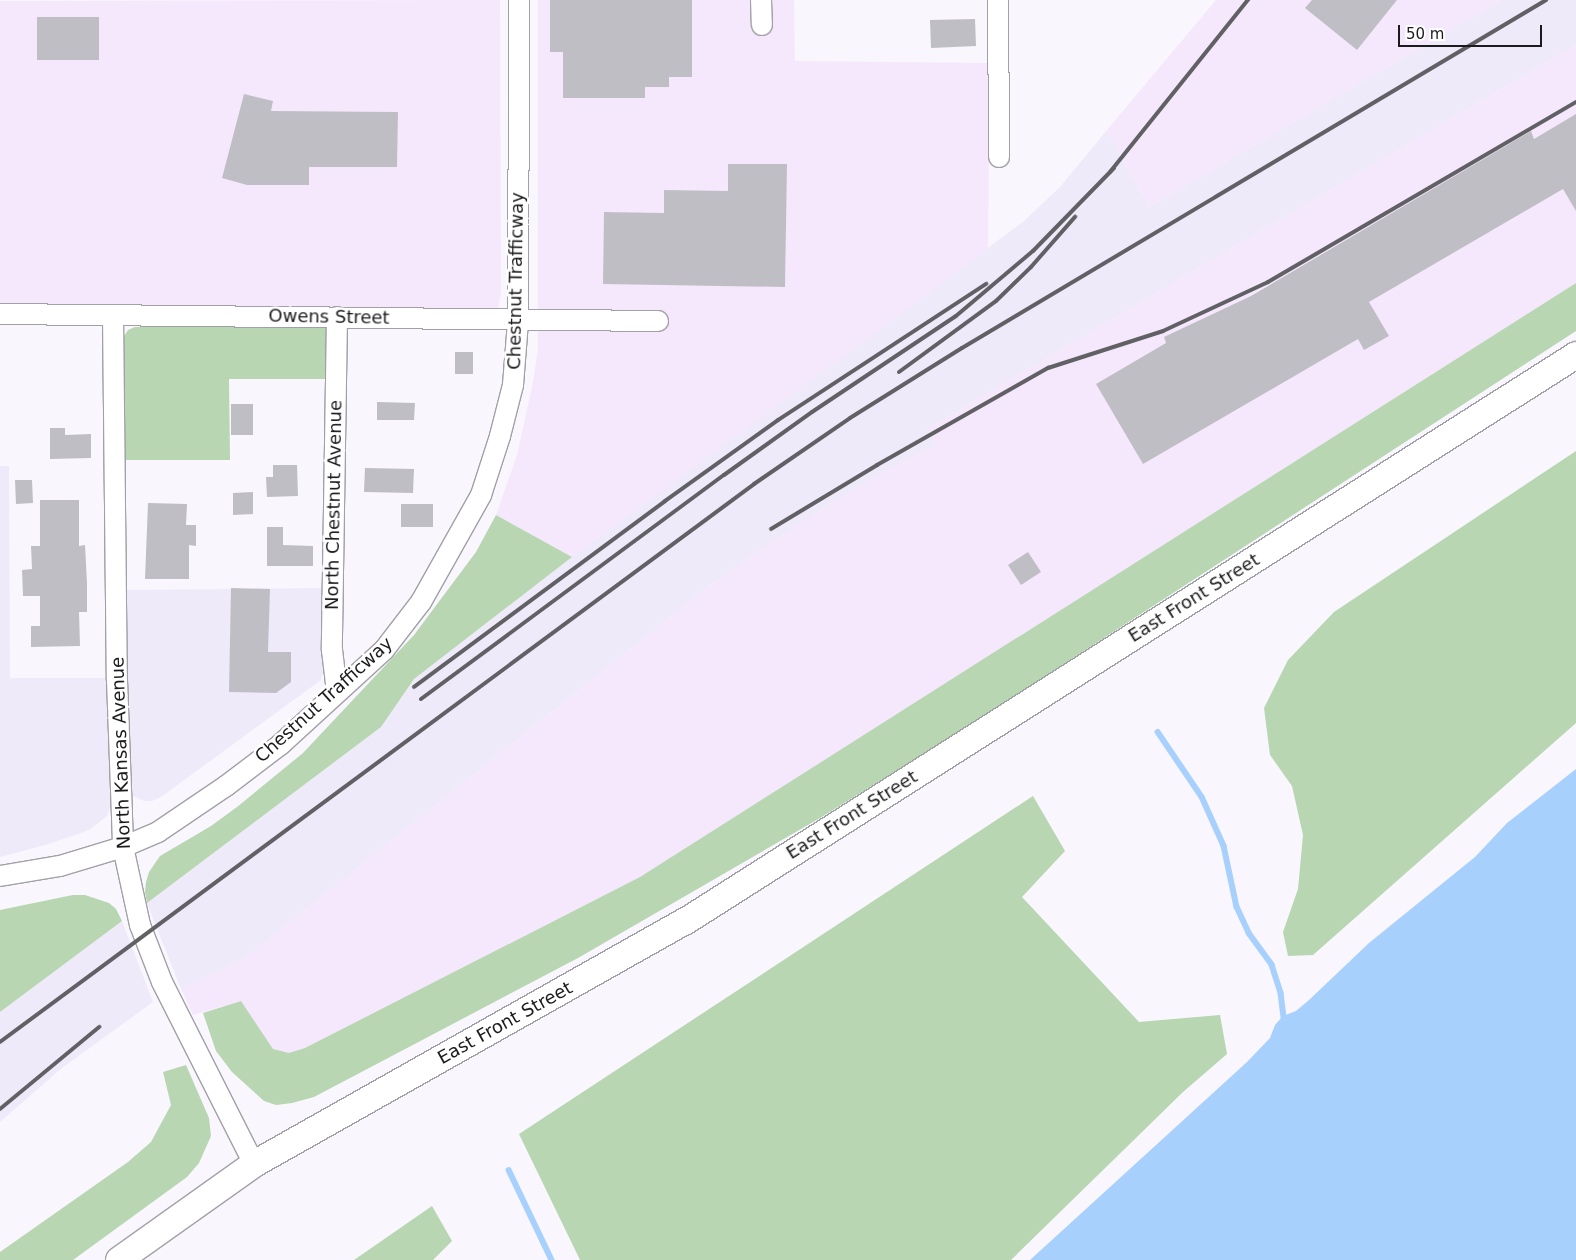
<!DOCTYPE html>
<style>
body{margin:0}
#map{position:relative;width:1576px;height:1260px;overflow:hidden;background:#f9f6fe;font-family:"DejaVu Sans",sans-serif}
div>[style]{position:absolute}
.built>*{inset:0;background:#efeaf9}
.industrial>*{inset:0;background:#f5e8fc}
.green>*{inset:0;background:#b7d6b1}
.water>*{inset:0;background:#a7d1fc}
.stream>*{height:5.5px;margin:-2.75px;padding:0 2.75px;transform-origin:2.75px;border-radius:2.75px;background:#a7d1fc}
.building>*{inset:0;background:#c0bec5}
.roads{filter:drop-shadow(1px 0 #a2a0a7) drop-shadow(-1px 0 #a2a0a7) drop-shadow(0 1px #a2a0a7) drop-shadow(0 -1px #a2a0a7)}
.minor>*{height:20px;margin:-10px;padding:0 10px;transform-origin:10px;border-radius:10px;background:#fff}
.major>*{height:26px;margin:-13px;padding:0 13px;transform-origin:13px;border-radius:13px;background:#fff}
.rail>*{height:4px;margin:-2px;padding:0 2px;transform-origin:2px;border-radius:2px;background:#616064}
span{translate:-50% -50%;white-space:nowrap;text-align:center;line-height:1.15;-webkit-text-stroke:5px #fff;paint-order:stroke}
.street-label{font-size:18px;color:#1b1a1d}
.scale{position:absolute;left:1398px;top:25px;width:144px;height:22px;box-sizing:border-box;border:2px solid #1b1a1d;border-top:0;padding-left:6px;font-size:15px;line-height:18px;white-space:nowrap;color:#1b1a1d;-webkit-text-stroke:4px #fff;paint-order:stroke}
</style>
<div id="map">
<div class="built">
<div style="clip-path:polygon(1501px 0,1576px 0,1576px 45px,927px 429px,937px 444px,872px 479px,808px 518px,713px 583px,243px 960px,181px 989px,147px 903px,381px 727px,414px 679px,572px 557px,1024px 221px,1060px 187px,1107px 130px,1149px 207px)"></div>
<div style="clip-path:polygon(0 466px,9px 466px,10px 678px,109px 678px,113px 798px,107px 816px,89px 830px,49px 844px,0 857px)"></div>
<div style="clip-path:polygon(325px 588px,324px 669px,321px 680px,161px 797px,152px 801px,144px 801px,131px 795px,123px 590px)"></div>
<div style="clip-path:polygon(122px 921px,153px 1002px,62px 1068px,0 1122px,0 1012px)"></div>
</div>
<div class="industrial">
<div style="clip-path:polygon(500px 0,501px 294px,498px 308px,493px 312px,0 306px,0 1px)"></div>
<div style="clip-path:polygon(538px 0,794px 0,795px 61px,990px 63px,988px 249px,572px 557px,496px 515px,517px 455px,533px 382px,538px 349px)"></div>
<div style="clip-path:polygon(1216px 0,1501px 0,1149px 207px,1107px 130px)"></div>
<div style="clip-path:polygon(1576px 45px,1576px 283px,640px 877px,305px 1048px,289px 1053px,273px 1049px,241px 1001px,193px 1015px,181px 989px,243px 960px,713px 583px,808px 518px,872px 479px,937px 444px,927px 429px)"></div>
</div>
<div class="green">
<div style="clip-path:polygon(1576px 283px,1576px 331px,973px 723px,820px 818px,578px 958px,314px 1097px,292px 1103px,276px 1105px,264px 1101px,232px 1072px,216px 1051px,203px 1013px,241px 1001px,273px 1049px,289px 1053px,305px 1048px,640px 877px)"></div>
<div style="clip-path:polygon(328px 325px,328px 379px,229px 379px,230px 460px,122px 460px,121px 341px,128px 330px,135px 327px)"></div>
<div style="clip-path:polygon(1576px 451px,1576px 723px,1313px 955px,1288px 956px,1283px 932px,1298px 889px,1303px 835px,1292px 786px,1270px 755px,1264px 708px,1288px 660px,1334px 612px)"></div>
<div style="clip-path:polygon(496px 515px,572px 557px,414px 679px,381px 727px,147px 903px,145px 892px,146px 882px,149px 872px,160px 856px,211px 826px,237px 807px,303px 753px,414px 635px,476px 552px)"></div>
<div style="clip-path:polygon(1033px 796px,1065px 851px,1022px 897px,1139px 1022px,1220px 1015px,1227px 1054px,1183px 1092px,1011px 1260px,580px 1260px,519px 1134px)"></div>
<div style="clip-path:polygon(73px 895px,85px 895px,109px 903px,116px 909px,122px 921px,0 1012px,0 910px)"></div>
<div style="clip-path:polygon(186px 1065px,209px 1118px,211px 1136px,199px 1163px,187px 1177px,73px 1260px,0 1260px,0 1252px,128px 1162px,151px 1142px,171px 1105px,163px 1072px)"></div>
<div style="clip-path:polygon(432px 1206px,452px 1241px,433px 1260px,354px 1260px)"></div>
</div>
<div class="water">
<div style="clip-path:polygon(1576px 769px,1576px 1260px,1030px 1260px,1247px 1062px,1270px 1038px,1275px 1025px,1283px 1016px,1296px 1011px,1309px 1000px,1369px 943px,1475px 857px,1507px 823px)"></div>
</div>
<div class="stream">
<div style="left:1158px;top:732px;width:78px;rotate:55.9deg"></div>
<div style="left:1202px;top:797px;width:54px;rotate:65.8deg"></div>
<div style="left:1224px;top:846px;width:62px;rotate:78deg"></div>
<div style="left:1237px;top:907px;width:29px;rotate:65deg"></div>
<div style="left:1249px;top:933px;width:39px;rotate:54deg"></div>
<div style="left:1272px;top:965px;width:29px;rotate:72deg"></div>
<div style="left:1281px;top:993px;width:31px;rotate:83deg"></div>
<div style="left:509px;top:1170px;width:100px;rotate:64.5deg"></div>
</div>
<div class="building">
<div style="clip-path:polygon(550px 0,692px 0,692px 77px,669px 77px,669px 87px,645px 87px,645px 98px,563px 98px,563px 52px,550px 52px)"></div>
<div style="clip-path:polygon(1312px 0,1397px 0,1357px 50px,1305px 8px)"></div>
<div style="clip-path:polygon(37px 17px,99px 17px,99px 60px,37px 60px)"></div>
<div style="clip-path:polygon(975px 19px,976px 46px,931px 48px,930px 20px)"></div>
<div style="clip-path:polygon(244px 94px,273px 101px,271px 111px,398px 112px,397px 167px,309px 167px,309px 185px,247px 185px,222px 178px)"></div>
<div style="clip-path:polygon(1576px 114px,1576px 211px,1563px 189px,1369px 302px,1389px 336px,1364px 350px,1358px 339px,1143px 464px,1096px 384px,1166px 343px,1164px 337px,1251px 296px,1531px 131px,1534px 139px)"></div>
<div style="clip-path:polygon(728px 164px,787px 164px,785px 287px,603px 284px,604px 212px,664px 213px,664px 190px,728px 191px)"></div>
<div style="clip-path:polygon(455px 352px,473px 352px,473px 374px,455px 374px)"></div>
<div style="clip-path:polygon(377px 402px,415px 403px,414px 420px,377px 420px)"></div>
<div style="clip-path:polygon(231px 404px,253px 404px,253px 435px,231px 435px)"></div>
<div style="clip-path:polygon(50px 428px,65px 428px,65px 435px,91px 434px,91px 458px,50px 459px)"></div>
<div style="clip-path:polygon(273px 465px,297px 465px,298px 496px,267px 497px,266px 477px,273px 477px)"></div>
<div style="clip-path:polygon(365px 468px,414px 469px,413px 493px,364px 492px)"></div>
<div style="clip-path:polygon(15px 480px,32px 480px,33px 503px,16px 504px)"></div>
<div style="clip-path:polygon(253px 492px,253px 514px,233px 515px,233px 493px)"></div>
<div style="clip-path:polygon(40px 500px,79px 500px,79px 546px,85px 545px,87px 583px,87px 612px,79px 612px,80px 646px,31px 647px,31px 626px,40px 626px,40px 596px,23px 596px,22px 570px,32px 569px,31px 546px,40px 546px)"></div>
<div style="clip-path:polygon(148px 503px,187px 504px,186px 525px,196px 525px,196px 546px,189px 545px,189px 579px,145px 579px)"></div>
<div style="clip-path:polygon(401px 504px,433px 504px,433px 527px,401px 527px)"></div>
<div style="clip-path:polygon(267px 527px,283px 527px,283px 545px,313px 546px,313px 566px,267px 566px)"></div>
<div style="clip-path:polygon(1028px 552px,1041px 572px,1021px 585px,1008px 565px)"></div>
<div style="clip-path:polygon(231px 588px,270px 589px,268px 652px,291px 652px,291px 682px,276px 693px,229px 692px)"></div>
</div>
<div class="roads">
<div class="minor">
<div style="left:761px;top:0;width:25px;rotate:88deg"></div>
<div style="left:998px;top:0;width:157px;rotate:89.6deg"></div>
<div style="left:0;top:314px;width:658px;rotate:0.61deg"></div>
<div style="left:113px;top:315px;width:365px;rotate:89.4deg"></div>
<div style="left:117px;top:680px;width:167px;rotate:87.9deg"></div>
<div style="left:123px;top:847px;width:80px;rotate:77.7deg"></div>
<div style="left:140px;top:925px;width:61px;rotate:68.9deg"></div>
<div style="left:162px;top:982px;width:204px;rotate:63.2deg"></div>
<div style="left:337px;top:317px;width:333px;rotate:90.9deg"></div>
<div style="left:332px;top:650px;width:42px;rotate:83.2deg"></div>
<div style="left:0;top:876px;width:61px;rotate:-9.5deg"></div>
<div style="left:60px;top:866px;width:66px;rotate:-16.8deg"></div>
<div style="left:123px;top:847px;width:38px;rotate:-23deg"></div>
<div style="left:158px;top:832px;width:82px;rotate:-34.1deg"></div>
<div style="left:226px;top:786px;width:68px;rotate:-37.2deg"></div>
<div style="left:280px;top:745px;width:141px;rotate:-42.4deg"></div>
<div style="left:384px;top:650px;width:61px;rotate:-52.4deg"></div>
<div style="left:421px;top:602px;width:123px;rotate:-60.7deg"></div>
<div style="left:481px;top:495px;width:62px;rotate:-72.1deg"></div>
<div style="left:500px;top:436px;width:53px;rotate:-75.7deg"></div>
<div style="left:513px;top:385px;width:64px;rotate:-85.5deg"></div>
<div style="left:518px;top:321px;width:321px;rotate:-89.8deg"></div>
</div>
<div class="major">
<div style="left:119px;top:1260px;width:166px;rotate:-35.4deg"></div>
<div style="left:254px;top:1164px;width:496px;rotate:-29.4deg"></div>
<div style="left:686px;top:921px;width:1055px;rotate:-32.45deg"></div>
</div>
</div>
<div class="rail">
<div style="left:1110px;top:172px;width:221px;rotate:-51.3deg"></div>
<div style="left:899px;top:372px;width:120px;rotate:-36.2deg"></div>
<div style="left:996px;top:301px;width:49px;rotate:-44.2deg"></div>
<div style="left:1031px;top:267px;width:67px;rotate:-48.7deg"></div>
<div style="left:771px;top:529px;width:124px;rotate:-31.1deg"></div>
<div style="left:877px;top:465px;width:197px;rotate:-29.6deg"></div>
<div style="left:1048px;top:368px;width:121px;rotate:-17.8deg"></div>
<div style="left:1163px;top:331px;width:116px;rotate:-25deg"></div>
<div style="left:1268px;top:282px;width:357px;rotate:-30.3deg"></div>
<div style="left:414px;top:687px;width:312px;rotate:-36.5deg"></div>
<div style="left:665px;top:501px;width:139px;rotate:-35.6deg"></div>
<div style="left:778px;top:420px;width:249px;rotate:-33.2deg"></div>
<div style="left:421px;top:699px;width:377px;rotate:-36.5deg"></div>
<div style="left:724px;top:475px;width:108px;rotate:-35.6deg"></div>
<div style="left:812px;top:412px;width:173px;rotate:-33.7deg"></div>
<div style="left:956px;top:316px;width:101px;rotate:-40.2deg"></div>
<div style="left:1033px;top:251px;width:116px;rotate:-45.7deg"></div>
<div style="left:0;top:1042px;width:938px;rotate:-36.5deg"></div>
<div style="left:754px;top:484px;width:116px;rotate:-34.5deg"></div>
<div style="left:850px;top:418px;width:132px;rotate:-32deg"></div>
<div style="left:962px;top:348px;width:680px;rotate:-30.79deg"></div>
<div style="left:0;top:1109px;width:129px;rotate:-39.6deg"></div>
</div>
<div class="street-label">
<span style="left:516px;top:281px;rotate:-89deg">Chestnut Trafficway</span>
<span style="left:329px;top:317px;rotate:1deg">Owens Street</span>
<span style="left:334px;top:505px;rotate:-89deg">North Chestnut Avenue</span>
<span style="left:1194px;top:598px;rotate:-32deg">East Front Street</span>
<span style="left:324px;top:700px;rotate:-42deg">Chestnut Trafficway</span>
<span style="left:121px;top:753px;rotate:-92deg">North Kansas Avenue</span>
<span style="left:852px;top:815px;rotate:-32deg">East Front Street</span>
<span style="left:505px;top:1023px;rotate:-29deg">East Front Street</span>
</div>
<div class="scale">50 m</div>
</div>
